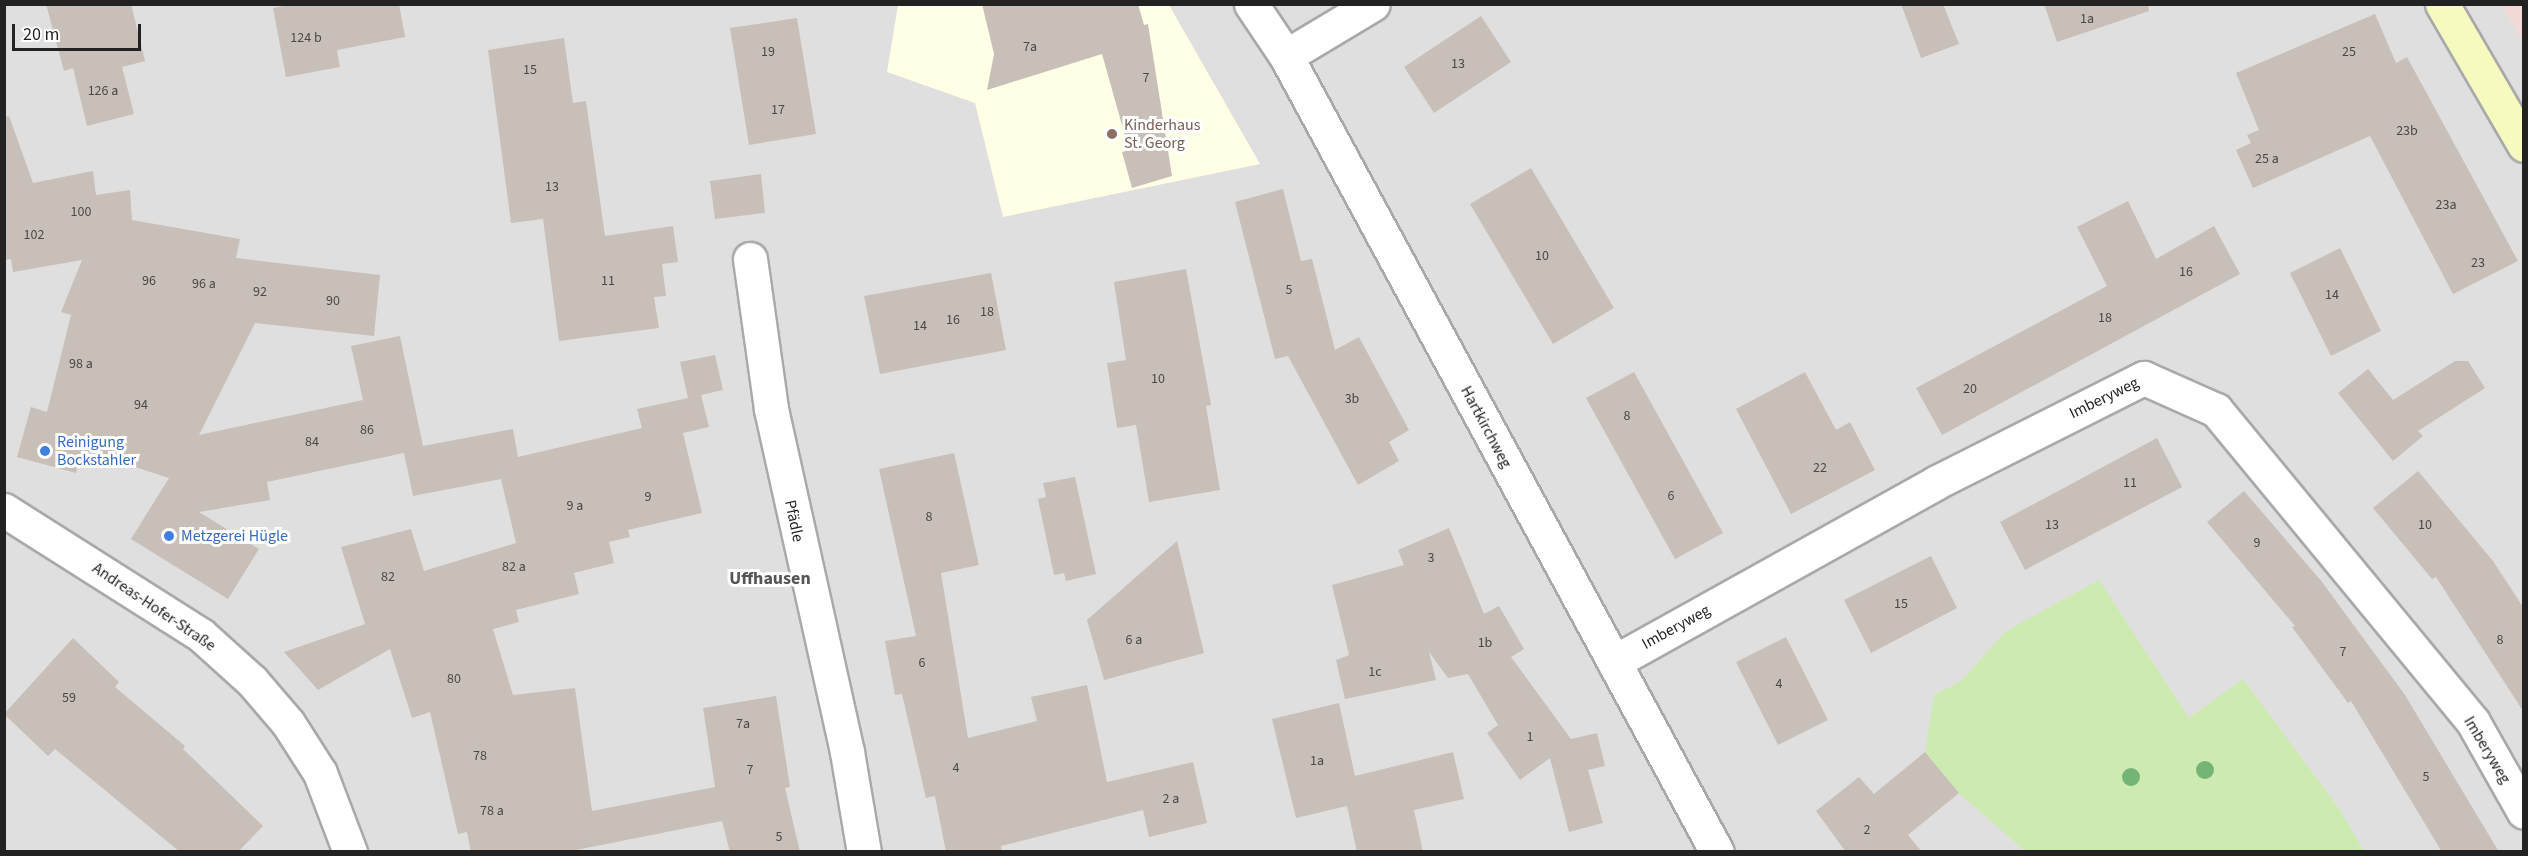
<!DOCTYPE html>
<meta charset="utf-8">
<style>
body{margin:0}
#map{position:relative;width:2528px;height:856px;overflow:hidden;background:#f2efe9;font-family:"Source Sans 3",sans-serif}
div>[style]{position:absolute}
.residential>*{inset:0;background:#e0dfdf}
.commercial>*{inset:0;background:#f2dad9}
.education>*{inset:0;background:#ffffe5}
.grass>*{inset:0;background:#cdebb0}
.building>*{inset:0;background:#c7bfb8}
.roads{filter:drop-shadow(2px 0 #a9a9a9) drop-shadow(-2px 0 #a9a9a9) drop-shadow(0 2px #a9a9a9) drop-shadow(0 -2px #a9a9a9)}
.street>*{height:33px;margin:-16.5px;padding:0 16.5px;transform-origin:16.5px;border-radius:16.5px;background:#fff}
.secondary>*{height:33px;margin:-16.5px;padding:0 16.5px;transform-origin:16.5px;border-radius:16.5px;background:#f7fabf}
.trees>*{width:18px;height:18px;margin:-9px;border-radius:50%;background:#74b475}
.dots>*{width:16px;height:16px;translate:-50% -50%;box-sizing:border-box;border:3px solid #fff;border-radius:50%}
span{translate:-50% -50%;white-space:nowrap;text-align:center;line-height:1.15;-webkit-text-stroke:6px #fff;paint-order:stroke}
.number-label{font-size:14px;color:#4b4948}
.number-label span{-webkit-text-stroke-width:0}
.education-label{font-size:16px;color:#785e54}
.left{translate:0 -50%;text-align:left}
.street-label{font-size:16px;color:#222}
.shop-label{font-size:16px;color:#366cbe}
.neighbourhood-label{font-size:18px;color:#555;font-weight:700}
.frame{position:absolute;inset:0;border:6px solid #222;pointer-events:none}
.scale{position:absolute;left:12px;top:24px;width:129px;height:27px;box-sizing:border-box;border:3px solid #222;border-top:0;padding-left:8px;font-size:18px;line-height:21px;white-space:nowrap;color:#222;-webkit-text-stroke:4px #fff;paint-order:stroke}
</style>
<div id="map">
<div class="residential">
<div style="clip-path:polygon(2501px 4px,2523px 41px,2523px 851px,5px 852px,5px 5px)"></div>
</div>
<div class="commercial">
<div style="clip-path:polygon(2501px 5px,2523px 5px,2523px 41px)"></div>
</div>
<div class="education">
<div style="clip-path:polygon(898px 5px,1169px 5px,1260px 164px,1003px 217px,975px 103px,887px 72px)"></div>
</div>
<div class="grass">
<div style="clip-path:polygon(2099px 580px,2189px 718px,2243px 679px,2340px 810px,2364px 851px,2025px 851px,1959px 793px,1925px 752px,1934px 695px,1961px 681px,2006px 631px)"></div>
</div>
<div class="building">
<div style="clip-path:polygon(46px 4px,131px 4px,145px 61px,122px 67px,134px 114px,87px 126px,73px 68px,64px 71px)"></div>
<div style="clip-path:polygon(294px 4px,399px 4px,405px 37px,337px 50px,340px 67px,286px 77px,273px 8px)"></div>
<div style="clip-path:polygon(982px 4px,1138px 4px,1144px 25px,1148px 24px,1172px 176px,1132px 188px,1122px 152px,1129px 150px,1102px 54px,987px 90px,994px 54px)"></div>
<div style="clip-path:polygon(1901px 4px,1943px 4px,1959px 44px,1921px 58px)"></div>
<div style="clip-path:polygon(2044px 4px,2148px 4px,2149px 11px,2057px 42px)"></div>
<div style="clip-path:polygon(2375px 14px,2396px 63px,2407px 57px,2518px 261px,2453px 294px,2370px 136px,2253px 188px,2236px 150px,2251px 143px,2247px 135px,2259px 130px,2236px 73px)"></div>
<div style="clip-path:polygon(1481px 16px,1511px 62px,1434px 113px,1404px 67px)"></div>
<div style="clip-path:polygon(797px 18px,816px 134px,749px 145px,730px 28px)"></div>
<div style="clip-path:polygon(564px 38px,573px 103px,586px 101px,605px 236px,673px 226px,678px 262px,662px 264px,666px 296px,654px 297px,659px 328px,559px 341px,543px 219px,511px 223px,488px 50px)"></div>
<div style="clip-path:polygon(9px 116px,33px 183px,93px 171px,96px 195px,130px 190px,132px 220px,240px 239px,236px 258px,380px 275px,374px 336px,255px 323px,199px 435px,363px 400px,351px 346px,400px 336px,423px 446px,513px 429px,518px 457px,642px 428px,637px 409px,688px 398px,680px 362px,715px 355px,723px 390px,701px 395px,709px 427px,683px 433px,702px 513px,628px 530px,630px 537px,609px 542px,614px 563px,574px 573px,579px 594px,516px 610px,519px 622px,493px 629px,513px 695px,575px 688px,592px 811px,715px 787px,703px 708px,776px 696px,790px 787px,785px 788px,800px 852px,730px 852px,722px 821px,566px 852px,471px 852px,467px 832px,458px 834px,430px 712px,412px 718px,390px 649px,318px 690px,284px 652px,365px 624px,341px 547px,411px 529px,424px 571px,516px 543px,501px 479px,413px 496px,404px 453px,267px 482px,270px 500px,199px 512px,259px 549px,228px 599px,131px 539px,169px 478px,82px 450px,76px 473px,17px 457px,31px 407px,47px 412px,71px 315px,61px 312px,82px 260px,13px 272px,11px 259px,4px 260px,4px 117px)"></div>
<div style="clip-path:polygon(1531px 168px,1614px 308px,1553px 344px,1470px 204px)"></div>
<div style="clip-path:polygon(761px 174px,765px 213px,715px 219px,710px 181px)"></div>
<div style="clip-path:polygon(1283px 189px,1301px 261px,1312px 259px,1335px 350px,1359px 337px,1409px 430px,1389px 442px,1399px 461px,1358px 485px,1288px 356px,1275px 359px,1235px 202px)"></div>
<div style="clip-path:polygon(2128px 201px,2156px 259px,2214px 226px,2240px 274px,1942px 435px,1916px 388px,2107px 286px,2077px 227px)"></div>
<div style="clip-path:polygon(2340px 248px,2381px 331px,2331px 356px,2290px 273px)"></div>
<div style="clip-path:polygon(1186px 269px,1211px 405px,1206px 406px,1220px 490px,1149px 502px,1136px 425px,1117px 428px,1107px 363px,1126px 360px,1114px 282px)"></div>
<div style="clip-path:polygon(991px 273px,1006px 350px,880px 374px,864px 296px)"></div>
<div style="clip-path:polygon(2455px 361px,2468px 361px,2485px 388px,2418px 431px,2423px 436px,2393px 461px,2338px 393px,2368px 369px,2393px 400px)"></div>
<div style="clip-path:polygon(1634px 372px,1723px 533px,1675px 559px,1586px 398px)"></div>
<div style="clip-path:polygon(1805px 372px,1836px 430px,1850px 422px,1875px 470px,1791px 514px,1736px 409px)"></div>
<div style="clip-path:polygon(2157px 438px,2182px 487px,2025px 570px,2000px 522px)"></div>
<div style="clip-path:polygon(954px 453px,979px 565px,941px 573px,968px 738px,1037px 721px,1031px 697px,1087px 685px,1107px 782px,1193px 762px,1207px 823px,1149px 837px,1143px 810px,1001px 846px,1002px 852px,946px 852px,935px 796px,926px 798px,902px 694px,895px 695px,885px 641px,916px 636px,879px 469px)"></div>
<div style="clip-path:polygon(2418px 471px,2493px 561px,2523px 607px,2523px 711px,2436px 577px,2432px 579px,2373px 508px)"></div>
<div style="clip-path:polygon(1075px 477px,1096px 574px,1066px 581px,1064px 573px,1054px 575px,1038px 499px,1046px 497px,1043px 483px)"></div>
<div style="clip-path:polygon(2244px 491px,2322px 582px,2405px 695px,2499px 852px,2442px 852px,2351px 701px,2348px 703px,2292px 627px,2295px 626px,2207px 522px)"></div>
<div style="clip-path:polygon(1449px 528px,1484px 614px,1499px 606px,1524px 649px,1511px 657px,1571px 739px,1597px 733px,1605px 766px,1588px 770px,1603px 823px,1569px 832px,1550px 758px,1520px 780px,1487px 733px,1498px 725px,1468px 674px,1448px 678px,1429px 652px,1436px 680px,1345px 699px,1336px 660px,1349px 655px,1332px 585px,1404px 565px,1398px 550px)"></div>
<div style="clip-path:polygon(1177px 541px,1204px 653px,1104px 680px,1087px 620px)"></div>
<div style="clip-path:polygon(1931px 556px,1957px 608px,1871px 653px,1844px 600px)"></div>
<div style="clip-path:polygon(1786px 637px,1828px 720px,1778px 745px,1736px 662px)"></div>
<div style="clip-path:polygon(73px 638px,119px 682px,115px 687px,185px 746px,183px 749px,263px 826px,238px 852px,180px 852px,55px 749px,48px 756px,4px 714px)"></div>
<div style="clip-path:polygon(1339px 703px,1355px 776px,1453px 752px,1464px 799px,1414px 810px,1423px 852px,1357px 852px,1347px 806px,1296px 818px,1272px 719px)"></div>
<div style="clip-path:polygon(1925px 752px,1959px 793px,1908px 835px,1922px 852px,1846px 852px,1816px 811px,1859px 777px,1874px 794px)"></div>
</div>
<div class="roads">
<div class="street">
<div style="left:1251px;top:4px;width:63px;rotate:56.1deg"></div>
<div style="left:1286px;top:56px;width:905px;rotate:61.57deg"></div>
<div style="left:1286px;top:56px;width:101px;rotate:-30.9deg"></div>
<div style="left:750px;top:259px;width:151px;rotate:82deg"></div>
<div style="left:771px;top:409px;width:351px;rotate:77.5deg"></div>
<div style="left:847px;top:752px;width:101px;rotate:80.4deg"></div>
<div style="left:4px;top:510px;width:233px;rotate:32.4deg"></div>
<div style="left:201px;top:635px;width:69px;rotate:42deg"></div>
<div style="left:252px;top:681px;width:55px;rotate:49.4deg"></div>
<div style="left:288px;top:723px;width:59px;rotate:57.4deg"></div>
<div style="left:320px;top:773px;width:85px;rotate:69.2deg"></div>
<div style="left:1614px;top:662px;width:368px;rotate:-29.1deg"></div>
<div style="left:1935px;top:483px;width:234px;rotate:-26.7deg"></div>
<div style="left:2144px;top:378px;width:79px;rotate:24deg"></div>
<div style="left:2216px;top:410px;width:404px;rotate:50.5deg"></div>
<div style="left:2473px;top:722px;width:103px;rotate:60.5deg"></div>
</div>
<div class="secondary">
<div style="left:2442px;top:4px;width:163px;rotate:59.8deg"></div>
</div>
</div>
<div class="trees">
<div style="left:2205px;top:770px"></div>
<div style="left:2131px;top:777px"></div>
</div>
<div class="dots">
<div style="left:1112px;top:134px;background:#8d6e63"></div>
<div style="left:45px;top:451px;background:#3f7fe0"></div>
<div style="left:169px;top:536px;background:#3f7fe0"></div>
</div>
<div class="number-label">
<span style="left:2087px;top:19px">1a</span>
<span style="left:306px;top:38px">124 b</span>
<span style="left:1030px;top:47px">7a</span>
<span style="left:768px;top:52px">19</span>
<span style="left:2349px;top:52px">25</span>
<span style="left:1458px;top:64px">13</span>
<span style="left:530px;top:70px">15</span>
<span style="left:1146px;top:78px">7</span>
<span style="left:103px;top:91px">126 a</span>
<span style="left:778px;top:110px">17</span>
<span style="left:2407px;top:131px">23b</span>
<span style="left:2267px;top:159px">25 a</span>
<span style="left:552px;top:187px">13</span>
<span style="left:2446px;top:205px">23a</span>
<span style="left:81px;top:212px">100</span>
<span style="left:34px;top:235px">102</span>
<span style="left:1542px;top:256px">10</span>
<span style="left:2478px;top:263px">23</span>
<span style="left:2186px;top:272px">16</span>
<span style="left:149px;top:281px">96</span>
<span style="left:608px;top:281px">11</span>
<span style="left:204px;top:284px">96 a</span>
<span style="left:1289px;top:290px">5</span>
<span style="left:260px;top:292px">92</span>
<span style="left:2332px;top:295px">14</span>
<span style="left:333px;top:301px">90</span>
<span style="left:987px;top:312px">18</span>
<span style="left:2105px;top:318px">18</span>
<span style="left:953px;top:320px">16</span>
<span style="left:920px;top:326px">14</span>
<span style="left:81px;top:364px">98 a</span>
<span style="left:1158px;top:379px">10</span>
<span style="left:1970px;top:389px">20</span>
<span style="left:1352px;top:399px">3b</span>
<span style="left:141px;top:405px">94</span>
<span style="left:1627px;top:416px">8</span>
<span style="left:367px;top:430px">86</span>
<span style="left:312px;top:442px">84</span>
<span style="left:1820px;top:468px">22</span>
<span style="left:2130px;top:483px">11</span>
<span style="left:1671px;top:496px">6</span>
<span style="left:648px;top:497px">9</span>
<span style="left:575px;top:506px">9 a</span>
<span style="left:929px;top:517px">8</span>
<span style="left:2052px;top:525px">13</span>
<span style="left:2425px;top:525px">10</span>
<span style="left:2257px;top:543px">9</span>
<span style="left:1431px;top:558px">3</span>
<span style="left:514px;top:567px">82 a</span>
<span style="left:388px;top:577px">82</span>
<span style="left:1901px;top:604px">15</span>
<span style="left:1134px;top:640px">6 a</span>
<span style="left:2500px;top:640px">8</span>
<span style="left:1485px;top:643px">1b</span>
<span style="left:2343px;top:652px">7</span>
<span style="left:922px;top:663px">6</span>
<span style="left:1375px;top:672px">1c</span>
<span style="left:454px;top:679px">80</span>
<span style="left:1779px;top:684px">4</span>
<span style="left:69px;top:698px">59</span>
<span style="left:743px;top:724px">7a</span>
<span style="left:1530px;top:737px">1</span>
<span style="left:480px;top:756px">78</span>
<span style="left:1317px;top:761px">1a</span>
<span style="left:956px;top:768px">4</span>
<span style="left:750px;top:770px">7</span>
<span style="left:2426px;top:777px">5</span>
<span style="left:1171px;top:799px">2 a</span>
<span style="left:492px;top:811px">78 a</span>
<span style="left:1867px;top:830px">2</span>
<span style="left:779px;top:837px">5</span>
</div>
<div class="education-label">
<span class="left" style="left:1124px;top:134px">Kinderhaus<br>St. Georg</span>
</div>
<div class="street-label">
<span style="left:2104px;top:398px;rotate:-26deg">Imberyweg</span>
<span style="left:1486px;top:427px;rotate:62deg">Hartkirchweg</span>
<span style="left:794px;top:521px;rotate:78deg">Pfädle</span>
<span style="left:154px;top:607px;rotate:34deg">Andreas-Hofer-Straße</span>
<span style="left:1676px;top:627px;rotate:-29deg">Imberyweg</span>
<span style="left:2487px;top:750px;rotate:59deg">Imberyweg</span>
</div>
<div class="shop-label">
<span class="left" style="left:57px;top:451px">Reinigung<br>Bockstahler</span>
<span class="left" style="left:181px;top:536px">Metzgerei Hügle</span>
</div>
<div class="neighbourhood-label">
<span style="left:770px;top:579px">Uffhausen</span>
</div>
<div class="frame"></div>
<div class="scale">20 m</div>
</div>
